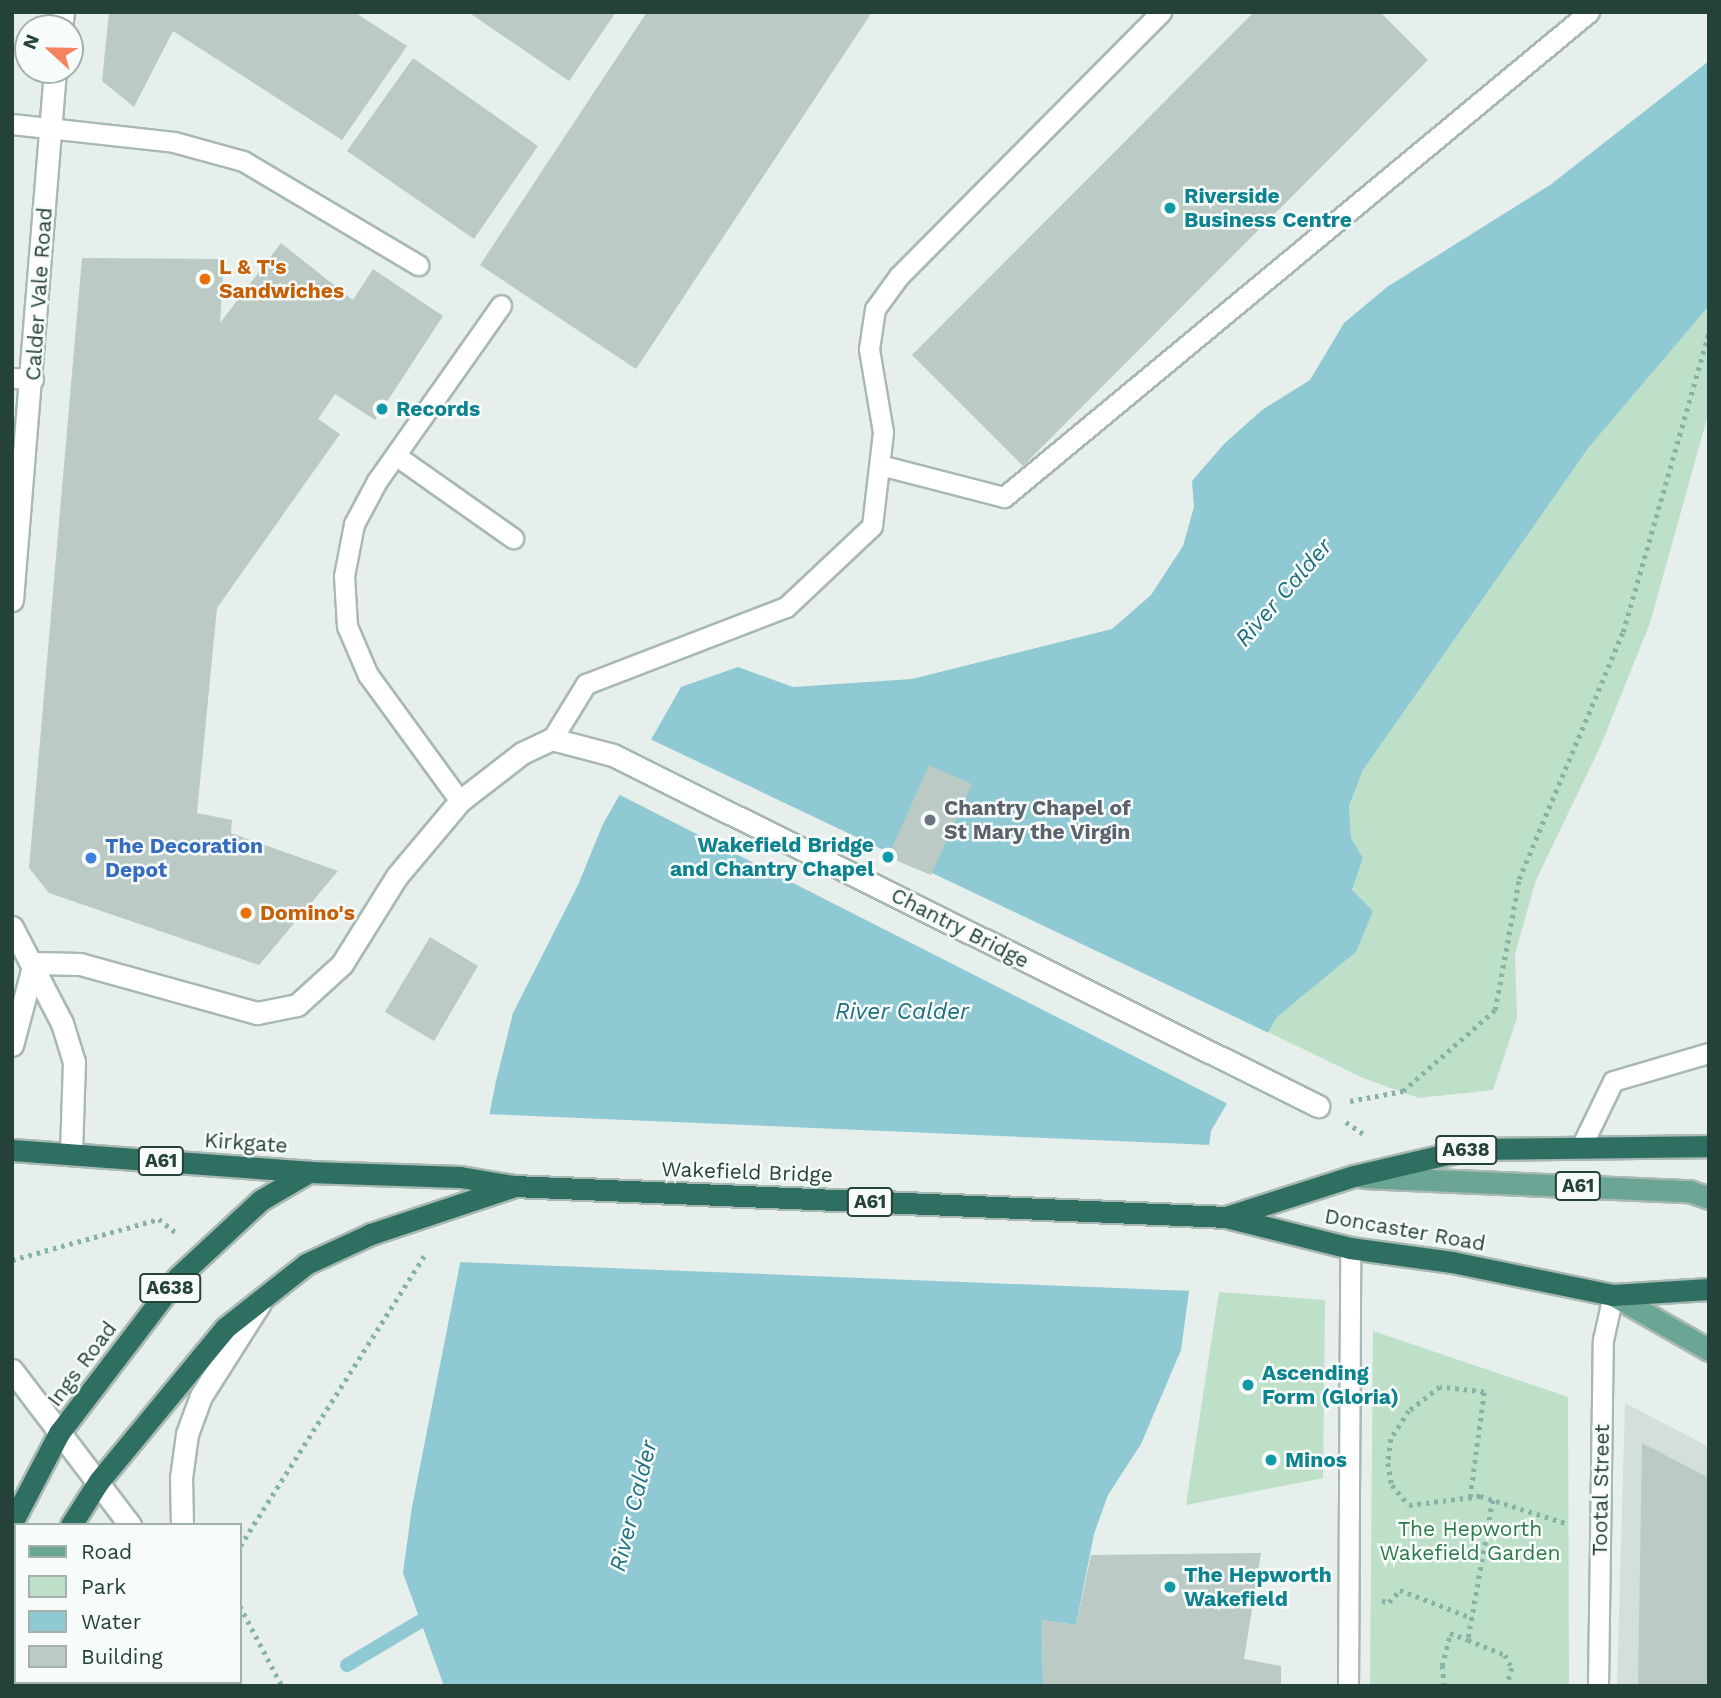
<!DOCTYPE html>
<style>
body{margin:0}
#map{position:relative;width:1721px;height:1698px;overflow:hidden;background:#e6efeb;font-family:"Work Sans",sans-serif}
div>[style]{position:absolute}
.built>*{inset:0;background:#d4dfda}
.green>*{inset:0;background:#bfe0c8}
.water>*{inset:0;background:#8ec9d4}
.pier>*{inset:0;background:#e6efeb}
.stream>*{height:14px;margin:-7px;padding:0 7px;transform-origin:7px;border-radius:7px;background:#8ec9d4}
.building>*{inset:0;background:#bbcac4}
.path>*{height:4.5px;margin-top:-2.25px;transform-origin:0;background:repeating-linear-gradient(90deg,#86b3a5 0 3.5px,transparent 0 8.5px)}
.roads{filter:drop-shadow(2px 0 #a8b8b2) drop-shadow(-2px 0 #a8b8b2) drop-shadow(0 2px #a8b8b2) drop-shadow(0 -2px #a8b8b2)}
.lane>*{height:19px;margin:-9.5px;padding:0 9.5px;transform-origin:9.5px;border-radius:9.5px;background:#fff}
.street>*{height:21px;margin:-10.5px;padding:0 10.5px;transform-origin:10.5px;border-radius:10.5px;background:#fff}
.secondary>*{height:21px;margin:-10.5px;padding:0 10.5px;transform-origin:10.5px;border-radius:10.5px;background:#fff}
.primary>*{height:21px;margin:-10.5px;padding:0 10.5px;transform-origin:10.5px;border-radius:10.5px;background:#6aa596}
.highway>*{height:21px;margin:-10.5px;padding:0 10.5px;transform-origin:10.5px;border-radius:10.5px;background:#2f6f62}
.dots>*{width:19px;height:19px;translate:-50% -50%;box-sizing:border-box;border:4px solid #f7fbf9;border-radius:50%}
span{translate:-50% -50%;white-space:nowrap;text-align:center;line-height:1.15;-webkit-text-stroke:5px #f7fbf9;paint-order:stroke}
.shield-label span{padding:2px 5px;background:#f7fbf9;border:2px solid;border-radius:5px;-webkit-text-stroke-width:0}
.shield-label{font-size:19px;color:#24423a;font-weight:700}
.culture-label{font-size:21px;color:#0d838f;font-weight:700}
.left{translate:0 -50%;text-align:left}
.right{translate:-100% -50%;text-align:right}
.food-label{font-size:21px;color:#c56008;font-weight:700}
.street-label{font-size:21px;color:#24423a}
.worship-label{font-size:21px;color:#5b616d;font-weight:700}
.shop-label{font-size:21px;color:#366cbe;font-weight:700}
.park-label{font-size:21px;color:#2d7a4b}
.water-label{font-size:23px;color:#1c6f80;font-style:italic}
.frame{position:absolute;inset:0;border:14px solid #24423a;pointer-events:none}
.legend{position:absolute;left:14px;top:1523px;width:228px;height:161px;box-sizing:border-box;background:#f7fbf9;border:2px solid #a3b1ad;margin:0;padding:9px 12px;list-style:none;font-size:21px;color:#24423a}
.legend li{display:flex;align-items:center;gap:14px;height:35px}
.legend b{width:35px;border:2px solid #a3b1ad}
.north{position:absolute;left:14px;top:14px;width:70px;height:70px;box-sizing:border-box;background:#f7fbf9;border:2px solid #a3b1ad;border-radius:50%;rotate:292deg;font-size:19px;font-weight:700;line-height:28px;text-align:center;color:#24423a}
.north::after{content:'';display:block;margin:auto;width:24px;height:32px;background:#f4845f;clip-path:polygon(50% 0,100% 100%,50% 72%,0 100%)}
</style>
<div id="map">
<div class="built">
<div style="clip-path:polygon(1625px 1403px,1709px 1447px,1709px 1686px,1617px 1686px)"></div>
</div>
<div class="green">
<div style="clip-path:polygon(1709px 306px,1709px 411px,1650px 623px,1601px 745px,1536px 880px,1515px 954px,1517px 1018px,1493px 1090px,1419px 1098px,1363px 1078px,1268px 1032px,1277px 1017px,1356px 952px,1352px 890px,1363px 858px,1351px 838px,1349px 806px,1363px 770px,1589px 447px)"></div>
<div style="clip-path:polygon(1219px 1292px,1325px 1300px,1323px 1478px,1186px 1505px)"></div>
<div style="clip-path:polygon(1373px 1331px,1568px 1397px,1569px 1686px,1370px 1686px)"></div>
</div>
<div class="water">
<div style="clip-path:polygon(1709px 61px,1709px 306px,1589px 447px,1363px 770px,1349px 806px,1351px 838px,1363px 858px,1352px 890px,1373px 911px,1356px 952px,1277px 1017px,1211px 1131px,1181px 1350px,1141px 1444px,1108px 1495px,1094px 1534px,1076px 1625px,1042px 1620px,1043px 1686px,444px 1686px,403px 1573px,412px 1507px,496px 1081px,513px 1013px,578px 885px,603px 824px,681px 687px,738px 667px,793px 687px,912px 679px,1112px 629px,1151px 595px,1183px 546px,1194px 507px,1192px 481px,1224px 444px,1262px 410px,1310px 380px,1344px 323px,1387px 287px,1550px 185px)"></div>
</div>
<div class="pier">
<div style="clip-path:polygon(648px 738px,1271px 1034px,1230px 1105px,616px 793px)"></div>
<div style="clip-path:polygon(486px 1114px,1212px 1145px,1192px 1291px,458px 1262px)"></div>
</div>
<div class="stream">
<div style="left:347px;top:1665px;width:84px;rotate:-30.8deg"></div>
<div style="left:107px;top:1686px;width:7px;rotate:-34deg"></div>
</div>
<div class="building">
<div style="clip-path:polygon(109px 12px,354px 12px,407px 46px,342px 140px,173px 31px,134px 107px,102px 81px)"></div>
<div style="clip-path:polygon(468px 12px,616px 12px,569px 81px)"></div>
<div style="clip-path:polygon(647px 12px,872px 12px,636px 369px,480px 265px)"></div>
<div style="clip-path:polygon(1254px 12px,1380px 12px,1428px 60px,1023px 466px,912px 355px)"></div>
<div style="clip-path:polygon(413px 58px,538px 146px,474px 239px,347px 151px)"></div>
<div style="clip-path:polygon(281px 243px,353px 300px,373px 269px,443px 316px,375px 420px,335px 394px,318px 419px,340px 434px,217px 608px,197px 813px,232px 820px,231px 833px,338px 871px,259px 965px,49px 893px,29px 868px,82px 258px,224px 259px,220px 323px)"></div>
<div style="clip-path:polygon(929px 765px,972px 784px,931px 875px,888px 857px)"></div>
<div style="clip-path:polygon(430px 937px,478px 966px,434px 1041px,385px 1012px)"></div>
<div style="clip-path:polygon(1642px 1443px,1709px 1478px,1709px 1686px,1638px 1686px)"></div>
<div style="clip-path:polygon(1261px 1553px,1244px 1659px,1281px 1666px,1281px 1686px,1043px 1686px,1042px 1620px,1076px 1625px,1091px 1555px)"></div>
</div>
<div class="path">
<div style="left:1350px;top:1101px;width:54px;rotate:-10.7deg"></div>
<div style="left:1403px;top:1091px;width:123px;rotate:-41.4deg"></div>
<div style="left:1495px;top:1010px;width:133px;rotate:-79.6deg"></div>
<div style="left:1519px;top:879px;width:268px;rotate:-67.2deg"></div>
<div style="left:1623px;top:632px;width:312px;rotate:-74deg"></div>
<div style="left:1346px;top:1122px;width:23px;rotate:34deg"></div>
<div style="left:12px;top:1260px;width:153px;rotate:-15.6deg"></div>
<div style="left:159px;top:1219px;width:22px;rotate:39deg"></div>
<div style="left:1470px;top:1497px;width:106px;rotate:-82.4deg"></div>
<div style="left:1484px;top:1392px;width:44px;rotate:-173.5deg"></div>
<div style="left:1440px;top:1387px;width:39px;rotate:142deg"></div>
<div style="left:1409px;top:1411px;width:33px;rotate:123deg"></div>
<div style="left:1391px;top:1439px;width:24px;rotate:97deg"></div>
<div style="left:1388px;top:1463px;width:22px;rotate:80deg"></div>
<div style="left:1392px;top:1485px;width:26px;rotate:50deg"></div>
<div style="left:1409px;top:1505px;width:72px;rotate:-7.2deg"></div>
<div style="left:1480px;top:1496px;width:89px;rotate:17.6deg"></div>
<div style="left:1493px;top:1500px;width:142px;rotate:100.1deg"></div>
<div style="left:1468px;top:1640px;width:40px;rotate:22deg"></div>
<div style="left:1505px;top:1655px;width:15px;rotate:62deg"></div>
<div style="left:1512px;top:1668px;width:19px;rotate:106deg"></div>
<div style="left:240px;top:1546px;width:346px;rotate:-57.6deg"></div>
<div style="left:1382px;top:1601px;width:7px;rotate:8deg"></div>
<div style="left:1389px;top:1602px;width:16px;rotate:-47deg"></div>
<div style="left:1400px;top:1590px;width:77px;rotate:21.3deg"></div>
<div style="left:240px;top:1606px;width:90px;rotate:62.3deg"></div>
<div style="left:172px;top:1682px;width:4px;rotate:63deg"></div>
<div style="left:1444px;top:1686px;width:20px;rotate:-96deg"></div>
<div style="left:1442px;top:1666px;width:34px;rotate:-76deg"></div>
<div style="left:1450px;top:1633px;width:19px;rotate:21deg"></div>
</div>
<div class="roads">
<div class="lane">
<div style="left:12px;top:124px;width:163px;rotate:6.3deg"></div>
<div style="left:174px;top:142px;width:72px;rotate:15.4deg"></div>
<div style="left:243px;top:161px;width:204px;rotate:30.7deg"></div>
<div style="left:12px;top:378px;width:21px;rotate:3deg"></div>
<div style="left:398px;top:457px;width:141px;rotate:35.2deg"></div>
<div style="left:880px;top:465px;width:128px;rotate:14.5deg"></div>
<div style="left:1004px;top:497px;width:760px;rotate:-39.66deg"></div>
<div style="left:552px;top:739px;width:65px;rotate:-58.3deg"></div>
<div style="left:586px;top:684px;width:214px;rotate:-21.1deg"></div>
<div style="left:786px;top:607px;width:118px;rotate:-43.3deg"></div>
<div style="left:872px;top:526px;width:95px;rotate:-83.3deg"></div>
<div style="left:883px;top:432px;width:84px;rotate:-99.6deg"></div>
<div style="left:869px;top:349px;width:40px;rotate:-81.5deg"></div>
<div style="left:875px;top:309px;width:41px;rotate:-54deg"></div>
<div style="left:899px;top:276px;width:372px;rotate:-45.2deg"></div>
<div style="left:460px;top:801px;width:156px;rotate:-126.1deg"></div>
<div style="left:368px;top:675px;width:53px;rotate:-113.2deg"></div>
<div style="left:347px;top:626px;width:50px;rotate:-93.4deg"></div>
<div style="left:344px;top:576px;width:53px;rotate:-79.1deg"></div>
<div style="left:354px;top:524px;width:49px;rotate:-61.9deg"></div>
<div style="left:377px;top:481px;width:215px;rotate:-54.8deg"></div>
<div style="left:1581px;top:1147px;width:73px;rotate:-64.1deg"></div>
<div style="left:1613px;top:1081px;width:100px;rotate:-16.3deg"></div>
<div style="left:1348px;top:1686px;width:438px;rotate:-89.7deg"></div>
<div style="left:1598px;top:1686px;width:346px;rotate:-89.2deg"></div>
<div style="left:1603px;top:1340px;width:46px;rotate:-77.5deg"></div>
</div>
<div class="street">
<div style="left:61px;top:28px;width:16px;rotate:-83deg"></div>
<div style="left:12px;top:600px;width:532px;rotate:-85.36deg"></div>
<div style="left:12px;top:927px;width:108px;rotate:62.5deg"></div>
<div style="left:62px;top:1023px;width:41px;rotate:72.9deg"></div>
<div style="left:74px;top:1062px;width:92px;rotate:91.9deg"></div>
<div style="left:34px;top:963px;width:46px;rotate:1.2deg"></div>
<div style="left:80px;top:964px;width:184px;rotate:15.5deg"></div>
<div style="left:257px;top:1013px;width:41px;rotate:-11.3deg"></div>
<div style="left:297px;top:1005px;width:61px;rotate:-42.3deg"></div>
<div style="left:342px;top:964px;width:104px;rotate:-58deg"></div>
<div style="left:397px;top:876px;width:98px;rotate:-50deg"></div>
<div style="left:460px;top:801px;width:78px;rotate:-37.7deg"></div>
<div style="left:522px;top:753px;width:33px;rotate:-25deg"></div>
<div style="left:552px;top:739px;width:63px;rotate:14.7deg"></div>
<div style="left:613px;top:755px;width:788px;rotate:26.47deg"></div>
<div style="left:12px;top:1045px;width:85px;rotate:-75deg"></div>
</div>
<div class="secondary">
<div style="left:12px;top:1370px;width:195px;rotate:52.7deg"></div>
<div style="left:182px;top:1525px;width:47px;rotate:-91.2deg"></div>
<div style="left:181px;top:1478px;width:44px;rotate:-82.2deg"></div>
<div style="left:187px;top:1434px;width:40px;rotate:-69.8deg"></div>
<div style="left:201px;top:1396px;width:110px;rotate:-57.6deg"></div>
<div style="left:224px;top:1682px;width:4px;rotate:63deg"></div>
</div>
<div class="primary">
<div style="left:1363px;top:1177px;width:326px;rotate:2.5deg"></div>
<div style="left:1689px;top:1191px;width:21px;rotate:19deg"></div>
<div style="left:1613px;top:1295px;width:111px;rotate:29.8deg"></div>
</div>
<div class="highway">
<div style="left:12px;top:1150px;width:298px;rotate:4.2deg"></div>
<div style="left:309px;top:1172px;width:151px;rotate:1.9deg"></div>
<div style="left:460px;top:1177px;width:55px;rotate:9.5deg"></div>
<div style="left:514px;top:1186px;width:713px;rotate:2.49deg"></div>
<div style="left:1226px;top:1217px;width:128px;rotate:14deg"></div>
<div style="left:1350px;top:1248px;width:103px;rotate:7.8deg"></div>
<div style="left:1452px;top:1262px;width:164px;rotate:11.6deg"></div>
<div style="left:1613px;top:1295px;width:96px;rotate:-3.6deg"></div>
<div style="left:1226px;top:1217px;width:134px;rotate:-17.8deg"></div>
<div style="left:1354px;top:1176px;width:118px;rotate:-13.2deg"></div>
<div style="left:1469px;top:1149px;width:240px;rotate:-0.7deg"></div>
<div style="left:12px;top:1523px;width:102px;rotate:-62.4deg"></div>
<div style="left:59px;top:1433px;width:196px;rotate:-52.7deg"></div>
<div style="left:178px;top:1277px;width:113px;rotate:-42.9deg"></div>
<div style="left:261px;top:1200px;width:56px;rotate:-30.3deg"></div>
<div style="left:71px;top:1525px;width:52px;rotate:-57.5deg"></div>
<div style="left:99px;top:1481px;width:198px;rotate:-50.5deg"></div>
<div style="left:225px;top:1328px;width:103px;rotate:-38.3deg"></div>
<div style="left:306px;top:1264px;width:72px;rotate:-24.8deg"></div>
<div style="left:371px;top:1234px;width:149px;rotate:-18.4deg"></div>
<div style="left:12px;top:1607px;width:6px;rotate:-45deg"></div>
</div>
</div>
<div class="dots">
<div style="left:1170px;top:208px;background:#0f9aa8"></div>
<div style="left:205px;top:279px;background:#e8710a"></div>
<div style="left:382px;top:409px;background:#0f9aa8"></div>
<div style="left:930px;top:820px;background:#6b7280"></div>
<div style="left:888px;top:857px;background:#0f9aa8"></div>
<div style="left:91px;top:858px;background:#3f7fe0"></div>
<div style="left:246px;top:913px;background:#e8710a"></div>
<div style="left:1248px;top:1385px;background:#0f9aa8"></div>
<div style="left:1271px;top:1460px;background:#0f9aa8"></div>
<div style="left:1170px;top:1587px;background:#0f9aa8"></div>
</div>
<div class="shield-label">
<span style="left:1466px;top:1150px">A638</span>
<span style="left:161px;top:1161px">A61</span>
<span style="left:1578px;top:1186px">A61</span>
<span style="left:870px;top:1202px">A61</span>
<span style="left:170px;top:1288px">A638</span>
</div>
<div class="culture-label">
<span class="left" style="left:1184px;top:208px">Riverside<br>Business Centre</span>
<span class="left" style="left:396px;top:409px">Records</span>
<span class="right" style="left:874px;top:857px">Wakefield Bridge<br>and Chantry Chapel</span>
<span class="left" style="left:1262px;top:1385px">Ascending<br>Form (Gloria)</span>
<span class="left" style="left:1285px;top:1460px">Minos</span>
<span class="left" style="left:1184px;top:1587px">The Hepworth<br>Wakefield</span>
</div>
<div class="food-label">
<span class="left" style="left:219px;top:279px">L &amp; T's<br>Sandwiches</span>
<span class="left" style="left:260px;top:913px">Domino's</span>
</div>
<div class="street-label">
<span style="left:39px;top:294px;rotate:-86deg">Calder Vale Road</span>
<span style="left:960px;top:928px;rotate:27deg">Chantry Bridge</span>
<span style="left:246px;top:1143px;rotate:4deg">Kirkgate</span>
<span style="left:747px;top:1172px;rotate:2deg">Wakefield Bridge</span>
<span style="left:1405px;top:1230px;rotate:10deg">Doncaster Road</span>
<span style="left:82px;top:1364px;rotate:-53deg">Ings Road</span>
<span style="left:1601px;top:1490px;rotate:-89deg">Tootal Street</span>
</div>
<div class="worship-label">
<span class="left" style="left:944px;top:820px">Chantry Chapel of<br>St Mary the Virgin</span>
</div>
<div class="shop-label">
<span class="left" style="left:105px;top:858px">The Decoration<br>Depot</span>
</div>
<div class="park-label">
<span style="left:1470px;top:1541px">The Hepworth<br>Wakefield Garden</span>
</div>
<div class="water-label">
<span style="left:1284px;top:593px;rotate:-49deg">River Calder</span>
<span style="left:902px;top:1012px">River Calder</span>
<span style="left:634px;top:1506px;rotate:-76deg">River Calder</span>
</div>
<div class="frame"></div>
<ul class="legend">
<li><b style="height:9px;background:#6aa596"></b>Road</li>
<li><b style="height:19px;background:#bfe0c8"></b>Park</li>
<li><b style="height:19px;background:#8ec9d4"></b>Water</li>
<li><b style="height:19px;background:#bbcac4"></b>Building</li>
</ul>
<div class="north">N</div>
</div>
